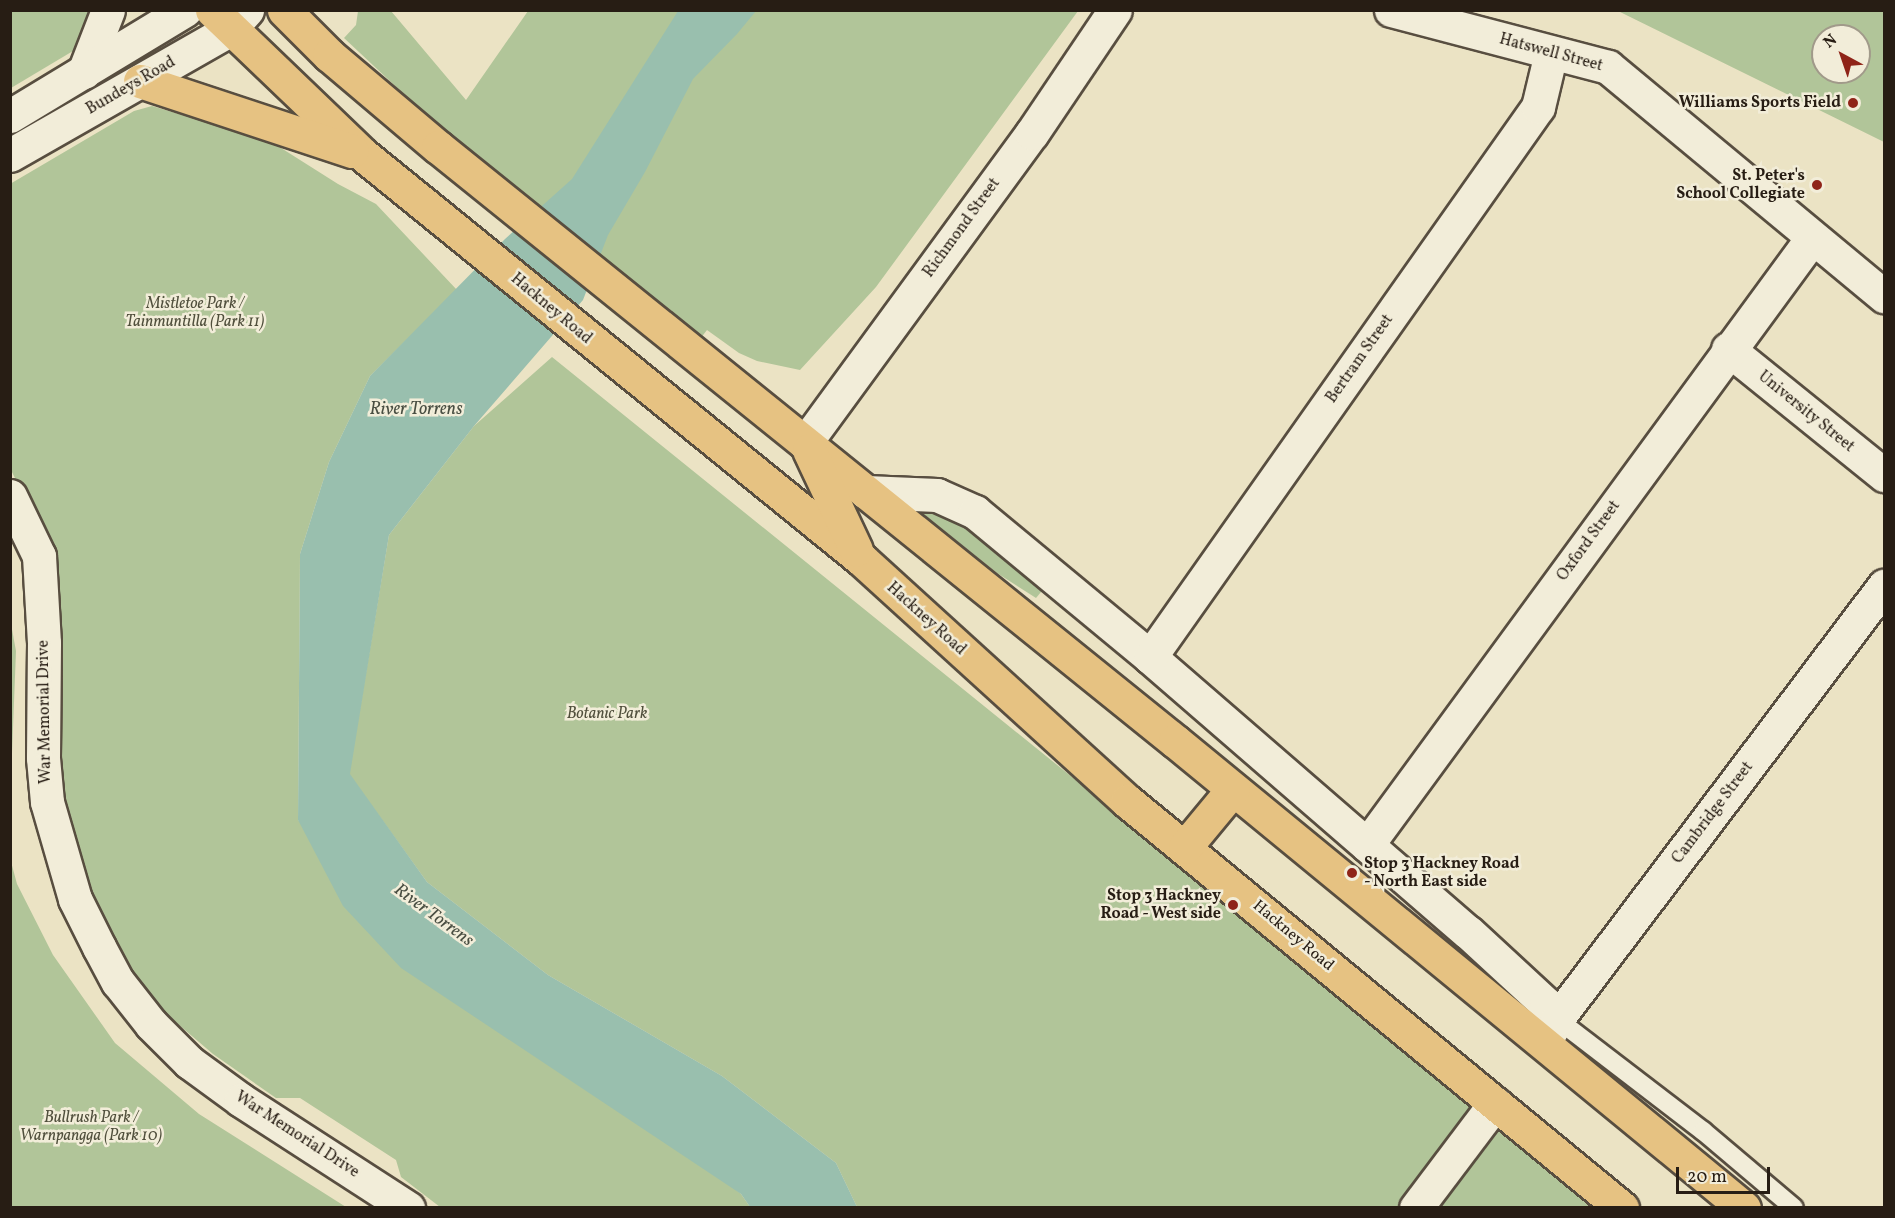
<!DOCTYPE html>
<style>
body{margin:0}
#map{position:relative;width:1895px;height:1218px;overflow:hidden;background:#ebe3c4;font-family:Vollkorn,serif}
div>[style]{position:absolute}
.green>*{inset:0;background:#b1c599}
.water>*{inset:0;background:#99bfae}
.roads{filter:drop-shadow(2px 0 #584e40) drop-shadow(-2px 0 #584e40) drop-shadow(0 2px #584e40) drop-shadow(0 -2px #584e40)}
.lane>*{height:18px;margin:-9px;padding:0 9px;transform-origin:9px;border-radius:9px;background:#f2edd9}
.street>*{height:33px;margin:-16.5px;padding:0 16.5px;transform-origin:16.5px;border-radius:16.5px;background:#f2edd9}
.secondary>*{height:33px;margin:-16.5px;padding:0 16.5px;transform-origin:16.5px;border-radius:16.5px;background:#f2edd9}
.highway>*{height:33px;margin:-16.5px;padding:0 16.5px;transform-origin:16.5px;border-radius:16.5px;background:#e6c282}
.dots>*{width:16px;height:16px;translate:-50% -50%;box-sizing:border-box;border:3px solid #f2edd9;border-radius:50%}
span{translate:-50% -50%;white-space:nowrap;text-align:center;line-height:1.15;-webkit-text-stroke:5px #f2edd9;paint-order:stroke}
.street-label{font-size:16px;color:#271d14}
.poi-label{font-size:16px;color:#271d14;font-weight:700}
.right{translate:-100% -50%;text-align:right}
.left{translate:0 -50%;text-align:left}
.park-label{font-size:16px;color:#504f3c;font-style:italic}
.water-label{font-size:18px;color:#494e42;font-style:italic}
.frame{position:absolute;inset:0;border:12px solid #271d14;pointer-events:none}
.north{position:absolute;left:1811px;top:24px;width:60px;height:60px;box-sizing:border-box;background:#f2edd9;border:2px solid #a19a8a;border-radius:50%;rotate:320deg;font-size:16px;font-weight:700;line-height:24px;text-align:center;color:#271d14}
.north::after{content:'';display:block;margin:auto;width:21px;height:27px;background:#8f2418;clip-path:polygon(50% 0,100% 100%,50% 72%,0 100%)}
.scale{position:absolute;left:1676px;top:1167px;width:94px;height:27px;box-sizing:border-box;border:3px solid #271d14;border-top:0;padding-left:8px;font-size:18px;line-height:21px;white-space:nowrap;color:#271d14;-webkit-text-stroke:4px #f2edd9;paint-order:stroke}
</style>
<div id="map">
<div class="green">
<div style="clip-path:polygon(11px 11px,96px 11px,78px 48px,11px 88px)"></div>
<div style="clip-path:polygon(358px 11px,391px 11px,466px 100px,528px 11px,1078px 11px,876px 287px,800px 370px,757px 361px,739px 353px,707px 330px,690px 352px,396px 113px,408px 98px,344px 38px,356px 25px)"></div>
<div style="clip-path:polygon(evenodd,1618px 11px,1884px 11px,1884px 142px,1618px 11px,1823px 36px,1859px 36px,1859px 72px,1823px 72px,1823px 36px)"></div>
<div style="clip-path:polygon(152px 106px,270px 141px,338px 184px,376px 204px,457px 290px,370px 376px,329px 462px,300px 554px,298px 820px,741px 1194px,750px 1207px,440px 1207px,401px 1177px,396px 1160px,300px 1098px,276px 1098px,213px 1054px,165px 1013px,132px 972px,107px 931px,84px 885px,66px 831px,30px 509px,11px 470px,10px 184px,134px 111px)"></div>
<div style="clip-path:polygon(552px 357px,1098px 798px,1594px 1207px,857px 1207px,836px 1163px,722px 1076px,548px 975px,427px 882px,349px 774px,389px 535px,474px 426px)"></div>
<div style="clip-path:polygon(919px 506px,960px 519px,1046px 586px,1036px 598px,997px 573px,917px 509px)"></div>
<div style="clip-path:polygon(11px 624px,16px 651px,11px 779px,10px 624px)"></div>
<div style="clip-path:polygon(10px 858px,17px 884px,53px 955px,115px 1043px,199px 1114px,346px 1207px,11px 1207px)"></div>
</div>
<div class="water">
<div style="clip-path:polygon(678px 11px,756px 11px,737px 34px,693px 79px,645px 172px,608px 235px,583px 300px,474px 426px,389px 535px,350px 774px,427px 882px,548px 975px,722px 1076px,836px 1163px,857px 1207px,750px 1207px,741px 1194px,401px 968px,343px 906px,298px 820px,300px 554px,329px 462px,370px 376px,505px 239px,572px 179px)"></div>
</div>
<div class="roads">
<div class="lane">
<div style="left:1557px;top:1019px;width:184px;rotate:37.5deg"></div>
<div style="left:1703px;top:1131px;width:119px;rotate:40.2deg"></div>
</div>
<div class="street">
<div style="left:1391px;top:10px;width:224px;rotate:14.7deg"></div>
<div style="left:1608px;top:67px;width:359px;rotate:39.7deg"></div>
<div style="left:1728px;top:349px;width:201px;rotate:38.9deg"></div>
<div style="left:805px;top:443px;width:384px;rotate:-53.8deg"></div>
<div style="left:1032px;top:133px;width:148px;rotate:-56deg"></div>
<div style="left:866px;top:492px;width:71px;rotate:2.4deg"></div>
<div style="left:937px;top:495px;width:42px;rotate:24.1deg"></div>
<div style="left:975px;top:512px;width:227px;rotate:39.6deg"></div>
<div style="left:1150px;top:657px;width:420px;rotate:40.9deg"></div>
<div style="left:1468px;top:932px;width:106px;rotate:42.7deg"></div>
<div style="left:1546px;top:1004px;width:19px;rotate:54deg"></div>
<div style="left:10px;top:496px;width:67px;rotate:64.2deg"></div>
<div style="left:39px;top:556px;width:87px;rotate:86.7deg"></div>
<div style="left:44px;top:643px;width:115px;rotate:90.5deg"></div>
<div style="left:43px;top:758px;width:44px;rotate:84.8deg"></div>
<div style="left:47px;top:802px;width:101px;rotate:73.9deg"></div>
<div style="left:75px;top:899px;width:54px;rotate:63.4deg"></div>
<div style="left:99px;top:947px;width:40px;rotate:62deg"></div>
<div style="left:118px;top:982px;width:53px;rotate:51.8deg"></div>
<div style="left:151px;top:1024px;width:54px;rotate:45deg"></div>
<div style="left:189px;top:1062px;width:64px;rotate:36.2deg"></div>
<div style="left:241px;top:1100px;width:199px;rotate:32.9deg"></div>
<div style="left:1150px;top:657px;width:673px;rotate:-54.8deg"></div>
<div style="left:1538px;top:107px;width:56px;rotate:-76.5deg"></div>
<div style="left:1367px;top:845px;width:753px;rotate:-53.75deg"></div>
<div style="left:1548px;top:1036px;width:19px;rotate:-62deg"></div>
<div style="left:1557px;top:1019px;width:543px;rotate:-52.94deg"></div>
<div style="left:1416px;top:1208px;width:131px;rotate:-53deg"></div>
</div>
<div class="secondary">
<div style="left:84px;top:72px;width:66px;rotate:-68.8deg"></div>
<div style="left:10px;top:116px;width:205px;rotate:-31.2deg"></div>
<div style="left:10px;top:155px;width:252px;rotate:-29.7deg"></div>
<div style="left:229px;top:30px;width:27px;rotate:-48deg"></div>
</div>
<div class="highway">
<div style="left:212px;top:10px;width:208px;rotate:43.8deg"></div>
<div style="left:362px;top:154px;width:643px;rotate:39.06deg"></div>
<div style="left:861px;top:559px;width:360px;rotate:42.3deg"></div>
<div style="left:1127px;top:801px;width:641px;rotate:39.43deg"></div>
<div style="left:284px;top:10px;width:64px;rotate:45deg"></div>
<div style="left:329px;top:55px;width:143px;rotate:40.2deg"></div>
<div style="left:438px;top:147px;width:947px;rotate:38.87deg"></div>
<div style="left:1175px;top:741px;width:736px;rotate:39.38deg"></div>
<div style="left:140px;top:81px;width:223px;rotate:18.3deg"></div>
<div style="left:809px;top:450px;width:110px;rotate:64.8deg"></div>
<div style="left:1185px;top:847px;width:75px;rotate:-50.4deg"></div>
</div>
</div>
<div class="dots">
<div style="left:1853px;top:103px;background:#8f2418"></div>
<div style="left:1817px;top:185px;background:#8f2418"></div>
<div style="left:1352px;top:873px;background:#8f2418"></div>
<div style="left:1233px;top:905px;background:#8f2418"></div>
</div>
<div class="street-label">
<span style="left:1551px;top:53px;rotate:15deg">Hatswell Street</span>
<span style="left:131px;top:86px;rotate:-30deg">Bundeys Road</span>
<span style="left:962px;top:228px;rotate:-54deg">Richmond Street</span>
<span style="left:551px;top:309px;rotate:40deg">Hackney Road</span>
<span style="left:1360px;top:359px;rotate:-55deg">Bertram Street</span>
<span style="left:1806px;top:412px;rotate:39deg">University Street</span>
<span style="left:1589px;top:541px;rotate:-54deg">Oxford Street</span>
<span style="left:926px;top:619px;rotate:42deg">Hackney Road</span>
<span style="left:45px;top:712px;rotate:-91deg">War Memorial Drive</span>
<span style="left:1713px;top:813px;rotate:-53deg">Cambridge Street</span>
<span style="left:1293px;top:936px;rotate:40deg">Hackney Road</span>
<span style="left:297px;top:1135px;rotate:33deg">War Memorial Drive</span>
</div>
<div class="poi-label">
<span class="right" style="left:1841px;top:103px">Williams Sports Field</span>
<span class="right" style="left:1805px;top:185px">St. Peter's<br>School Collegiate</span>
<span class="left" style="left:1364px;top:873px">Stop 3 Hackney Road<br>- North East side</span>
<span class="right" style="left:1221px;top:905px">Stop 3 Hackney<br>Road - West side</span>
</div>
<div class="park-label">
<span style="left:195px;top:313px">Mistletoe Park /<br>Tainmuntilla (Park 11)</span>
<span style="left:607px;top:714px">Botanic Park</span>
<span style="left:91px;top:1127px">Bullrush Park /<br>Warnpangga (Park 10)</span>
</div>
<div class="water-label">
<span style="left:416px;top:410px">River Torrens</span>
<span style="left:433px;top:916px;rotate:36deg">River Torrens</span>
</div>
<div class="frame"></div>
<div class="north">N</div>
<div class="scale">20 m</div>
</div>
